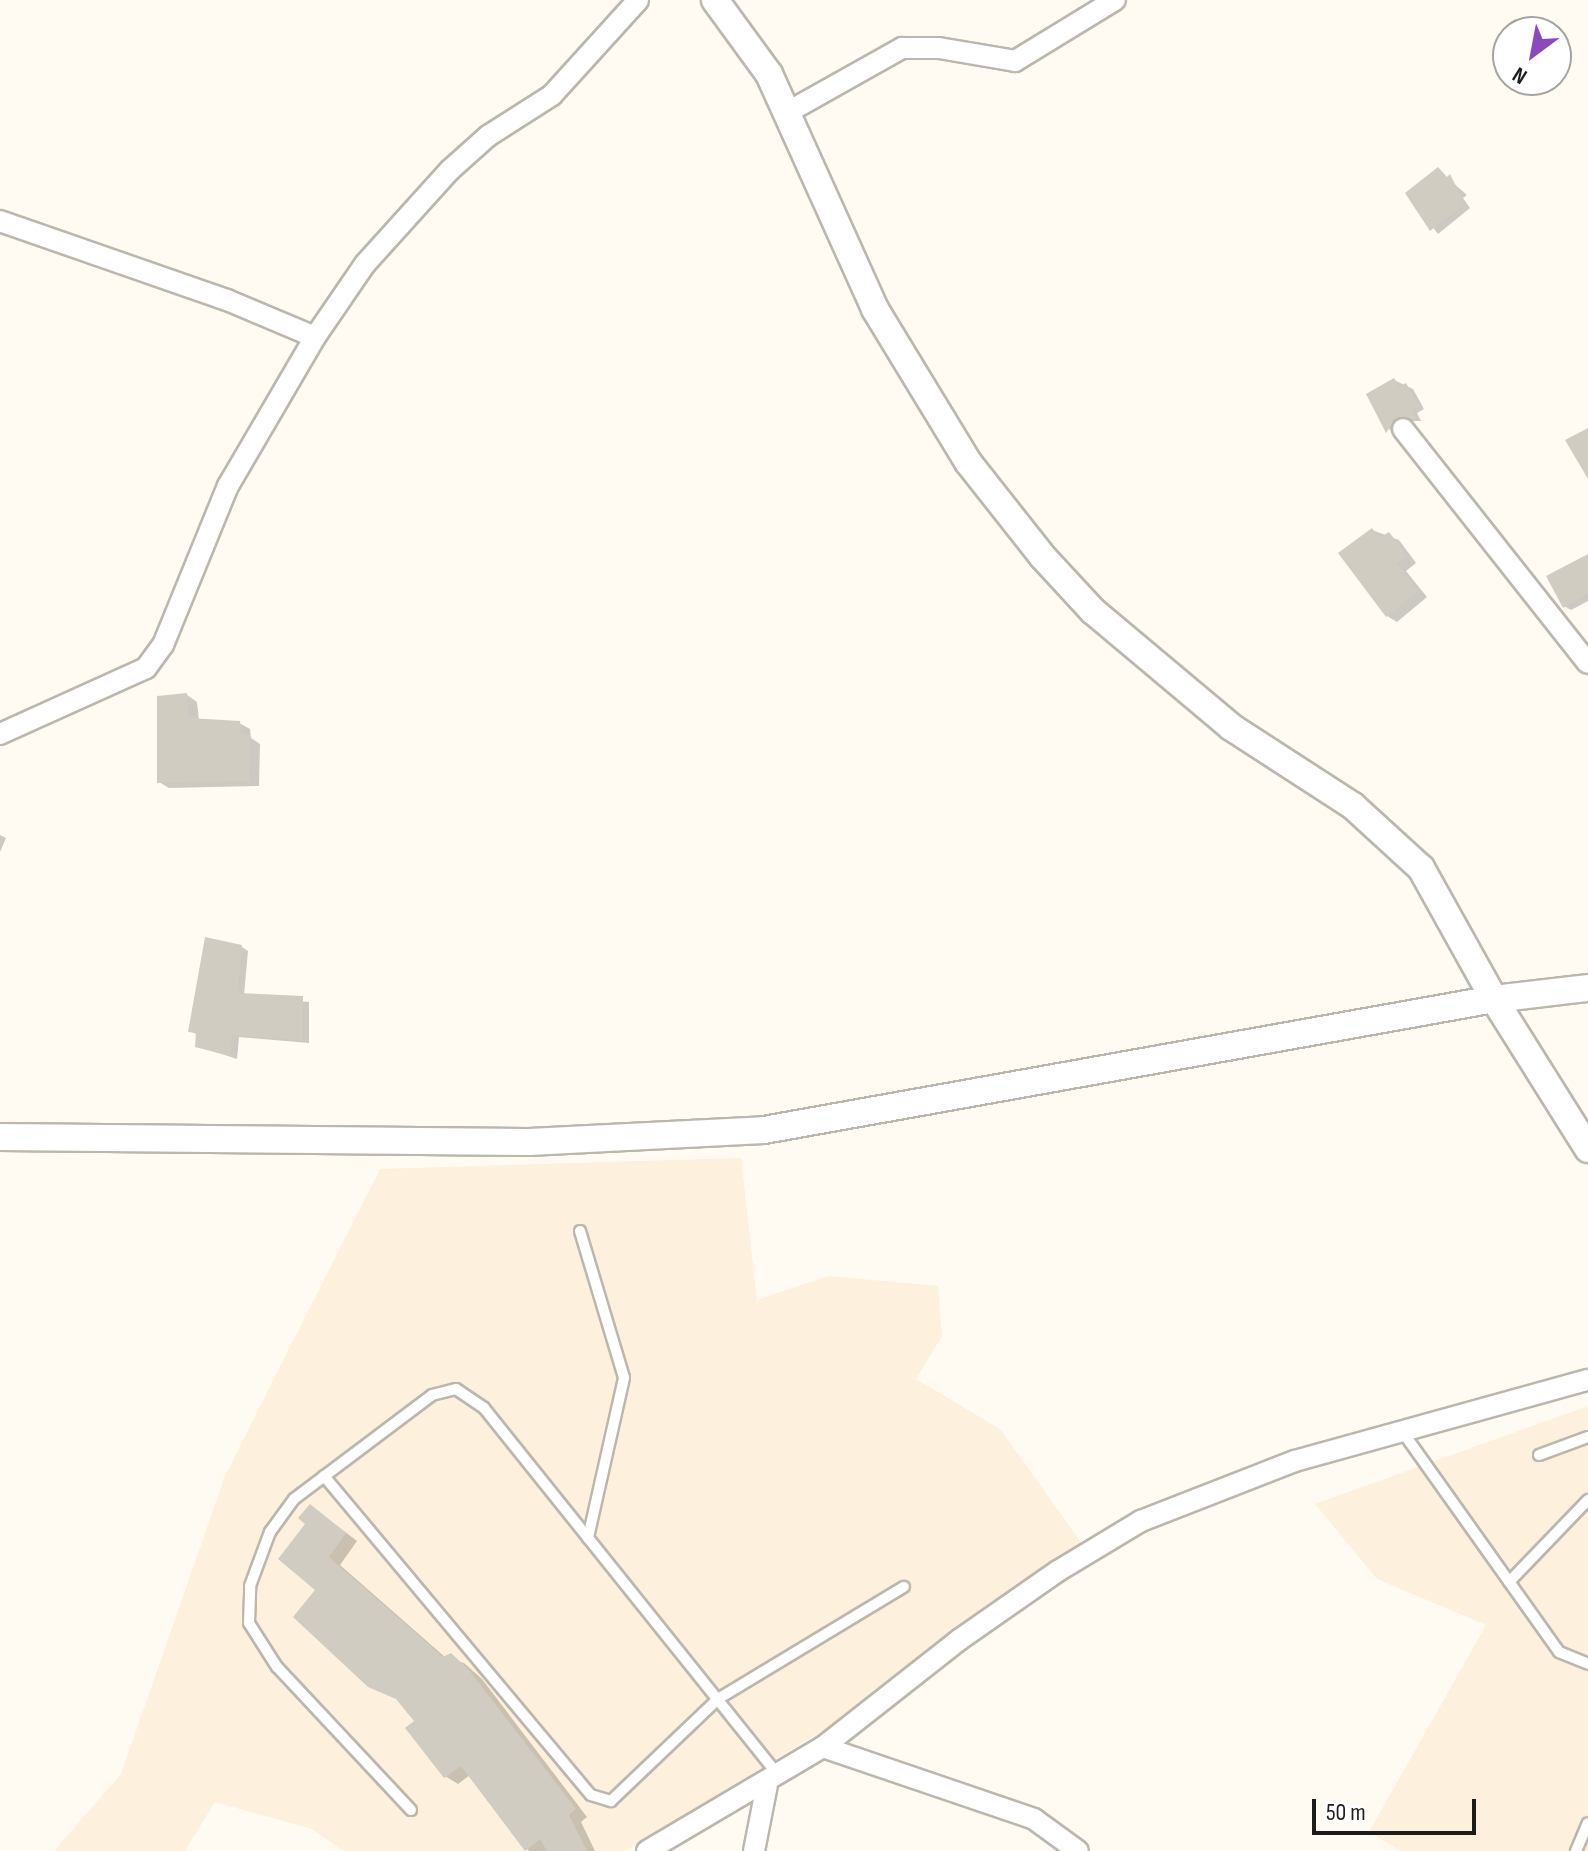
<!DOCTYPE html>
<style>
body{margin:0}
#map{position:relative;width:1588px;height:1851px;overflow:hidden;background:#fffbf3;font-family:"Sofia Sans Condensed",sans-serif}
div>[style]{position:absolute}
.industrial>*{inset:0;background:#fdf0dc}
.shadow>*{inset:0;background:#0003}
.building>*{inset:0;background:#d0ccc2}
.roads{filter:drop-shadow(2px 0 #bcb7ae) drop-shadow(-2px 0 #bcb7ae) drop-shadow(0 2px #bcb7ae) drop-shadow(0 -2px #bcb7ae)}
.service>*{height:10px;margin:-5px;padding:0 5px;transform-origin:5px;border-radius:5px;background:#fff}
.minor>*{height:20px;margin:-10px;padding:0 10px;transform-origin:10px;border-radius:10px;background:#fff}
.tertiary>*{height:26px;margin:-13px;padding:0 13px;transform-origin:13px;border-radius:13px;background:#fff}
span{translate:-50% -50%;white-space:nowrap;text-align:center;line-height:1.15;-webkit-text-stroke:6px #fff;paint-order:stroke}
.north{position:absolute;left:1492px;top:16px;width:80px;height:80px;box-sizing:border-box;background:#fff;border:2px solid #a5a4a3;border-radius:50%;rotate:212deg;font-size:22px;font-weight:700;line-height:32px;text-align:center;color:#1e1c19}
.north::after{content:'';display:block;margin:auto;width:28px;height:36px;background:#8b49be;clip-path:polygon(50% 0,100% 100%,50% 72%,0 100%)}
.scale{position:absolute;left:1312px;top:1799px;width:164px;height:36px;box-sizing:border-box;border:4px solid #1e1c19;border-top:0;padding-left:10px;font-size:24px;line-height:28px;white-space:nowrap;color:#1e1c19;-webkit-text-stroke:6px #fff;paint-order:stroke}
</style>
<div id="map">
<div class="industrial">
<div style="clip-path:polygon(741px 1158px,757px 1300px,829px 1276px,938px 1286px,942px 1336px,916px 1379px,1000px 1429px,1083px 1545px,840px 1720px,625px 1851px,343px 1851px,312px 1829px,215px 1802px,185px 1851px,54px 1851px,121px 1774px,225px 1476px,380px 1169px)"></div>
<div style="clip-path:polygon(1588px 1406px,1588px 1851px,1401px 1851px,1369px 1832px,1486px 1625px,1377px 1579px,1315px 1504px)"></div>
</div>
<div class="shadow">
<div style="clip-path:polygon(1438px 170px,1467px 195px,1463px 198px,1470px 208px,1438px 234px,1408px 194px)"></div>
<div style="clip-path:polygon(1394px 380px,1413px 389px,1424px 409px,1417px 413px,1421px 421px,1403px 421px,1393px 435px,1369px 395px)"></div>
<div style="clip-path:polygon(1372px 530px,1399px 540px,1416px 563px,1406px 571px,1427px 597px,1397px 622px,1387px 616px)"></div>
<div style="clip-path:polygon(1588px 556px,1588px 601px,1571px 610px,1564px 606px)"></div>
<div style="clip-path:polygon(187px 695px,197px 702px,199px 721px,239px 723px,250px 729px,251px 738px,260px 744px,259px 786px,169px 788px,159px 782px)"></div>
<div style="clip-path:polygon(0 835px,6px 838px,0 852px)"></div>
<div style="clip-path:polygon(242px 947px,248px 951px,244px 995px,309px 1002px,309px 1043px,239px 1037px,237px 1059px,197px 1046px,196px 1034px,190px 1031px)"></div>
<div style="clip-path:polygon(311px 1506px,357px 1541px,340px 1565px,446px 1658px,464px 1663px,482px 1679px,587px 1817px,581px 1822px,595px 1851px,529px 1851px,470px 1775px,458px 1784px,445px 1776px,416px 1722px,318px 1590px,307px 1524px)"></div>
</div>
<div class="building">
<div style="clip-path:polygon(1438px 167px,1447px 177px,1450px 174px,1465px 204px,1430px 231px,1405px 193px)"></div>
<div style="clip-path:polygon(1394px 378px,1399px 387px,1406px 383px,1419px 406px,1412px 409px,1416px 419px,1396px 418px,1386px 433px,1366px 394px)"></div>
<div style="clip-path:polygon(1588px 428px,1588px 479px,1565px 440px)"></div>
<div style="clip-path:polygon(1372px 528px,1379px 538px,1389px 532px,1407px 556px,1397px 564px,1418px 591px,1386px 617px,1338px 553px)"></div>
<div style="clip-path:polygon(1588px 554px,1588px 594px,1563px 608px,1546px 576px)"></div>
<div style="clip-path:polygon(187px 693px,189px 718px,240px 721px,241px 734px,250px 736px,249px 781px,157px 783px,157px 696px)"></div>
<div style="clip-path:polygon(205px 937px,242px 945px,238px 993px,303px 996px,303px 1041px,232px 1035px,230px 1056px,195px 1047px,196px 1033px,188px 1032px)"></div>
<div style="clip-path:polygon(310px 1504px,346px 1533px,329px 1557px,443px 1657px,451px 1653px,469px 1670px,576px 1809px,569px 1815px,587px 1851px,547px 1851px,540px 1839px,525px 1851px,461px 1766px,444px 1778px,405px 1728px,414px 1721px,396px 1699px,368px 1687px,293px 1617px,315px 1590px,278px 1559px,305px 1524px,298px 1518px)"></div>
</div>
<div class="roads">
<div class="service">
<div style="left:580px;top:1231px;width:153px;rotate:73.3deg"></div>
<div style="left:624px;top:1378px;width:164px;rotate:102.7deg"></div>
<div style="left:1402px;top:1431px;width:271px;rotate:54.6deg"></div>
<div style="left:1559px;top:1652px;width:31px;rotate:22deg"></div>
<div style="left:1539px;top:1455px;width:52px;rotate:-20.2deg"></div>
<div style="left:324px;top:1476px;width:416px;rotate:50.1deg"></div>
<div style="left:591px;top:1795px;width:21px;rotate:17deg"></div>
<div style="left:611px;top:1801px;width:148px;rotate:-43.6deg"></div>
<div style="left:718px;top:1699px;width:217px;rotate:-31.1deg"></div>
<div style="left:1509px;top:1582px;width:114px;rotate:-46.1deg"></div>
<div style="left:411px;top:1810px;width:196px;rotate:-133.1deg"></div>
<div style="left:277px;top:1667px;width:52px;rotate:-122.5deg"></div>
<div style="left:249px;top:1623px;width:37px;rotate:-88deg"></div>
<div style="left:250px;top:1586px;width:58px;rotate:-69.7deg"></div>
<div style="left:270px;top:1532px;width:41px;rotate:-54deg"></div>
<div style="left:294px;top:1499px;width:173px;rotate:-37deg"></div>
<div style="left:432px;top:1395px;width:25px;rotate:-14deg"></div>
<div style="left:456px;top:1389px;width:34px;rotate:34deg"></div>
<div style="left:484px;top:1408px;width:470px;rotate:51.3deg"></div>
<div style="left:1576px;top:1851px;width:30px;rotate:-67deg"></div>
</div>
<div class="minor">
<div style="left:788px;top:112px;width:131px;rotate:-29.3deg"></div>
<div style="left:902px;top:48px;width:37px"></div>
<div style="left:939px;top:48px;width:77px;rotate:9.7deg"></div>
<div style="left:1015px;top:61px;width:117px;rotate:-31.4deg"></div>
<div style="left:0;top:221px;width:240px;rotate:19.2deg"></div>
<div style="left:227px;top:300px;width:95px;rotate:22.8deg"></div>
<div style="left:1403px;top:429px;width:298px;rotate:51.7deg"></div>
<div style="left:0;top:734px;width:160px;rotate:-24.3deg"></div>
<div style="left:146px;top:668px;width:29px;rotate:-54deg"></div>
<div style="left:163px;top:645px;width:172px;rotate:-67.8deg"></div>
<div style="left:228px;top:486px;width:173px;rotate:-59.7deg"></div>
<div style="left:315px;top:337px;width:88px;rotate:-55.6deg"></div>
<div style="left:365px;top:264px;width:127px;rotate:-47.9deg"></div>
<div style="left:450px;top:170px;width:51px;rotate:-41.8deg"></div>
<div style="left:488px;top:136px;width:76px;rotate:-32.6deg"></div>
<div style="left:552px;top:95px;width:128px;rotate:-47.8deg"></div>
<div style="left:823px;top:1747px;width:223px;rotate:18.8deg"></div>
<div style="left:1034px;top:1819px;width:54px;rotate:36deg"></div>
<div style="left:647px;top:1851px;width:204px;rotate:-30.6deg"></div>
<div style="left:823px;top:1747px;width:173px;rotate:-38.2deg"></div>
<div style="left:959px;top:1640px;width:121px;rotate:-34.9deg"></div>
<div style="left:1058px;top:1571px;width:97px;rotate:-31.1deg"></div>
<div style="left:1141px;top:1521px;width:165px;rotate:-21.3deg"></div>
<div style="left:1295px;top:1461px;width:304px;rotate:-15.5deg"></div>
<div style="left:754px;top:1851px;width:67px;rotate:-78.9deg"></div>
</div>
<div class="tertiary">
<div style="left:715px;top:0;width:92px;rotate:53.9deg"></div>
<div style="left:769px;top:74px;width:258px;rotate:65.7deg"></div>
<div style="left:875px;top:309px;width:179px;rotate:58.7deg"></div>
<div style="left:968px;top:462px;width:121px;rotate:51.7deg"></div>
<div style="left:1043px;top:557px;width:74px;rotate:47.2deg"></div>
<div style="left:1093px;top:611px;width:180px;rotate:40deg"></div>
<div style="left:1231px;top:727px;width:145px;rotate:32.9deg"></div>
<div style="left:1353px;top:806px;width:92px;rotate:42.4deg"></div>
<div style="left:1421px;top:868px;width:150px;rotate:60.9deg"></div>
<div style="left:1494px;top:999px;width:177px;rotate:57.9deg"></div>
<div style="left:0;top:1137px;width:529px;rotate:0.54deg"></div>
<div style="left:529px;top:1142px;width:235px;rotate:-2.9deg"></div>
<div style="left:764px;top:1130px;width:742px;rotate:-10.17deg"></div>
<div style="left:1494px;top:999px;width:95px;rotate:-6.7deg"></div>
</div>
</div>
<div class="north">N</div>
<div class="scale">50 m</div>
</div>
